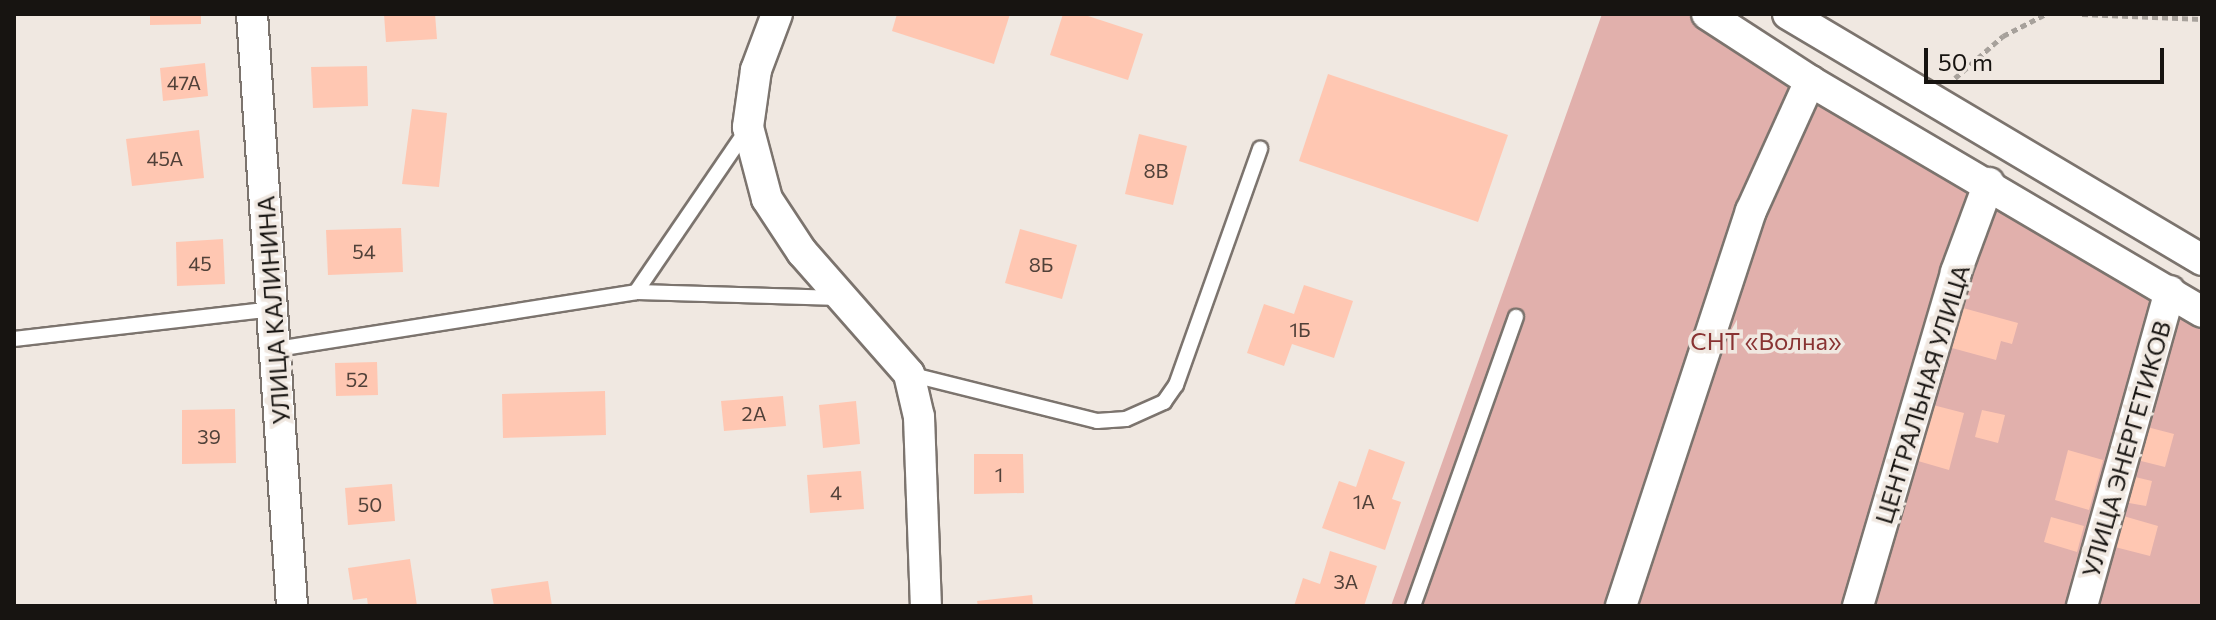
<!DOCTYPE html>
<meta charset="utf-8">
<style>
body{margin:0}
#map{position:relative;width:2216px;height:620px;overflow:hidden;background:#f0e8e1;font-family:Commissioner,sans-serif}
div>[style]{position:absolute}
.green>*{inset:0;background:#e1b0ac}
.building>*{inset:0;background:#ffc7b2}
.path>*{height:5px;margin-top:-2.5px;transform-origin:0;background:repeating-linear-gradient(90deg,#a7a19b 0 6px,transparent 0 10px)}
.roads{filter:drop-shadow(2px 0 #7c746e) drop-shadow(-2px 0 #7c746e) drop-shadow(0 2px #7c746e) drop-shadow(0 -2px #7c746e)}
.service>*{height:14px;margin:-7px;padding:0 7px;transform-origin:7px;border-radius:7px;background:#fff}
.minor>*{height:30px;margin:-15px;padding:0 15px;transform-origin:15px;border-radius:15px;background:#fff}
span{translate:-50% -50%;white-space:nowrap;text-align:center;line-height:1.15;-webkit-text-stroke:7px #f0e8e1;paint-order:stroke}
.number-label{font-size:20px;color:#514139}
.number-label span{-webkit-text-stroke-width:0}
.street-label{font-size:24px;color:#171411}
.park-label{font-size:24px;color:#893333}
.frame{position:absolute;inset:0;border:16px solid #171411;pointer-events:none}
.scale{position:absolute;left:1924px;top:48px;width:240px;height:36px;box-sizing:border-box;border:4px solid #171411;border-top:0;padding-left:10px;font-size:24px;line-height:28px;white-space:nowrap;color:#171411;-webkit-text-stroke:6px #f0e8e1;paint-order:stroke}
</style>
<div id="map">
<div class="green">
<div style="clip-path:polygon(1602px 14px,1733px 14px,2202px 297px,2202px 606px,1391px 606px)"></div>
</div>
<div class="building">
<div style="clip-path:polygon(150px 14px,201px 14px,201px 24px,150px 25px)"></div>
<div style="clip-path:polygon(384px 14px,435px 14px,437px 39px,386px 42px)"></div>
<div style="clip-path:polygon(897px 14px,1010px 14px,994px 64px,892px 31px)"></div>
<div style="clip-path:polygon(1063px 14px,1082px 14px,1143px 34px,1128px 80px,1050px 55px)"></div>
<div style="clip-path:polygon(205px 63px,208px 96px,163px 101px,160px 68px)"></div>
<div style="clip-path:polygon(367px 66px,368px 106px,313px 108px,311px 67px)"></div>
<div style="clip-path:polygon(1328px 74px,1508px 135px,1478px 222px,1299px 161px)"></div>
<div style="clip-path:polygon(412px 109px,447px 113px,439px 187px,402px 184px)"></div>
<div style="clip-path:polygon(199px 130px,204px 178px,132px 186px,126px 139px)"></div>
<div style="clip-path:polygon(1139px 134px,1187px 146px,1173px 205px,1125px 194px)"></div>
<div style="clip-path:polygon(401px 228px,403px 272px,328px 275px,326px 230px)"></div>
<div style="clip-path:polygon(1020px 229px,1077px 245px,1062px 299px,1005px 283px)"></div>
<div style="clip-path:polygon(223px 239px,225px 284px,177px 286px,176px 242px)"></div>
<div style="clip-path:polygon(1304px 285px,1353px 301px,1334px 358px,1292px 344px,1284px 366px,1247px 353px,1264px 304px,1294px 314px)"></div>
<div style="clip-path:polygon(1963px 308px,2018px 323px,2012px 344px,2001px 341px,1996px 360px,1952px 348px)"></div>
<div style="clip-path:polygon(377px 362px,378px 395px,336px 396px,335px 363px)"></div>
<div style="clip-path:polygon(605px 391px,606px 435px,503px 438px,502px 394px)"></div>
<div style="clip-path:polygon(783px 396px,786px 426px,724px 431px,721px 401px)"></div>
<div style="clip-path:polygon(856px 401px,860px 444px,823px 448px,819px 405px)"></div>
<div style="clip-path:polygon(1933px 405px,1964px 413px,1949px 470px,1918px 461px)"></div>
<div style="clip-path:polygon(235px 409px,236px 463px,182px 464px,182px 410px)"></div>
<div style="clip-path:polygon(1982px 410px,2005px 415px,1998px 443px,1975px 437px)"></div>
<div style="clip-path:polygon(2147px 427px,2174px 434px,2165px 467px,2137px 460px)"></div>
<div style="clip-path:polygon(1369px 449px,1405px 462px,1392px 499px,1401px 502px,1385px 550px,1322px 528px,1339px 481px,1356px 487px)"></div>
<div style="clip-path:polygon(2068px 450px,2103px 460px,2089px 510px,2055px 500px)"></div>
<div style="clip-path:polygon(974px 454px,1023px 454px,1024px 493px,974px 494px)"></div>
<div style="clip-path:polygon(861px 471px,864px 509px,810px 513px,807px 475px)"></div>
<div style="clip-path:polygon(2135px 477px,2152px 481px,2146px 506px,2129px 503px)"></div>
<div style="clip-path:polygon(392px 484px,395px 521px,348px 525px,345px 488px)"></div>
<div style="clip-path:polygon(2120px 515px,2158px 526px,2150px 556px,2111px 546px)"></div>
<div style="clip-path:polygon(2051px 517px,2084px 526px,2077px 552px,2044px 542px)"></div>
<div style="clip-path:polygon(1330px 551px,1377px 566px,1364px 606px,1294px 606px,1303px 578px,1320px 584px)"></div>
<div style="clip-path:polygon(410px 559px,417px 606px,368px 606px,367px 598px,353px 600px,348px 568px)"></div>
<div style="clip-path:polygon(548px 581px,552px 606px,494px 606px,491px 589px)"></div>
<div style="clip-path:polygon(1032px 595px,1033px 606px,978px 606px,977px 601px)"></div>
</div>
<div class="path">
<div style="left:2082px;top:14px;width:120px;rotate:2.4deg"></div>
<div style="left:1955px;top:78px;width:64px;rotate:-41.2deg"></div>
<div style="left:2003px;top:36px;width:48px;rotate:-27.1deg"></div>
</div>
<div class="roads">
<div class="service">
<div style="left:636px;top:292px;width:195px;rotate:-55.7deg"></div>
<div style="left:14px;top:339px;width:261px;rotate:-6.6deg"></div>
<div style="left:277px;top:349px;width:363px;rotate:-9deg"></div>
<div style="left:636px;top:292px;width:205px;rotate:1.7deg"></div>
<div style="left:909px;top:374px;width:194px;rotate:14deg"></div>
<div style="left:1097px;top:421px;width:29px;rotate:-4deg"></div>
<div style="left:1126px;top:419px;width:42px;rotate:-24.1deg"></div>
<div style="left:1164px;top:402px;width:21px;rotate:-55deg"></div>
<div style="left:1176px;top:385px;width:251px;rotate:-70.4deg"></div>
<div style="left:1413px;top:606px;width:307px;rotate:-70.4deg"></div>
</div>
<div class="minor">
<div style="left:252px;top:14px;width:593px;rotate:86.13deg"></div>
<div style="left:777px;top:14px;width:60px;rotate:110.6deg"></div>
<div style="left:756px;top:70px;width:58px;rotate:98deg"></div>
<div style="left:748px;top:127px;width:74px;rotate:75.2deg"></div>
<div style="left:767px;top:199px;width:64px;rotate:56.6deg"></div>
<div style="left:802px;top:252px;width:162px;rotate:48.7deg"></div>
<div style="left:909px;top:374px;width:44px;rotate:76.9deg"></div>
<div style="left:919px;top:417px;width:189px;rotate:87.9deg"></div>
<div style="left:1707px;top:14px;width:123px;rotate:33deg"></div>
<div style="left:1810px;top:81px;width:455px;rotate:30.5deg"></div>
<div style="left:1788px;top:14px;width:482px;rotate:30.7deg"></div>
<div style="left:1621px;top:606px;width:416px;rotate:-71.8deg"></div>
<div style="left:1751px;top:211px;width:143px;rotate:-65.6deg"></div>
<div style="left:1858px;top:606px;width:348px;rotate:-73.6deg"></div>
<div style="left:1956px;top:272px;width:95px;rotate:-69.7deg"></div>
<div style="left:2082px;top:606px;width:327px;rotate:-74.4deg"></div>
</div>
</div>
<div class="number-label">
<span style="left:184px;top:82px">47А</span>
<span style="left:165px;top:158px">45А</span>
<span style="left:1156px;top:170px">8В</span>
<span style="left:364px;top:251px">54</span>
<span style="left:200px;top:263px">45</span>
<span style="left:1041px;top:264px">8Б</span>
<span style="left:1300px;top:329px">1Б</span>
<span style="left:357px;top:379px">52</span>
<span style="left:754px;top:413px">2А</span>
<span style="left:209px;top:436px">39</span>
<span style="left:999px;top:474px">1</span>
<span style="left:836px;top:492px">4</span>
<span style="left:1364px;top:501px">1А</span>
<span style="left:370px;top:504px">50</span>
<span style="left:1346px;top:581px">3А</span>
</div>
<div class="street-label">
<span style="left:273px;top:310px;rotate:-94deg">УЛИЦА КАЛИНИНА</span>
<span style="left:1922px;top:394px;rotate:-73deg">ЦЕНТРАЛЬНАЯ УЛИЦА</span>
<span style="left:2126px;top:449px;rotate:-74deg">УЛИЦА ЭНЕРГЕТИКОВ</span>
</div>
<div class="park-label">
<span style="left:1766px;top:341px">СНТ «Волна»</span>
</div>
<div class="frame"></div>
<div class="scale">50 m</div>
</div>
